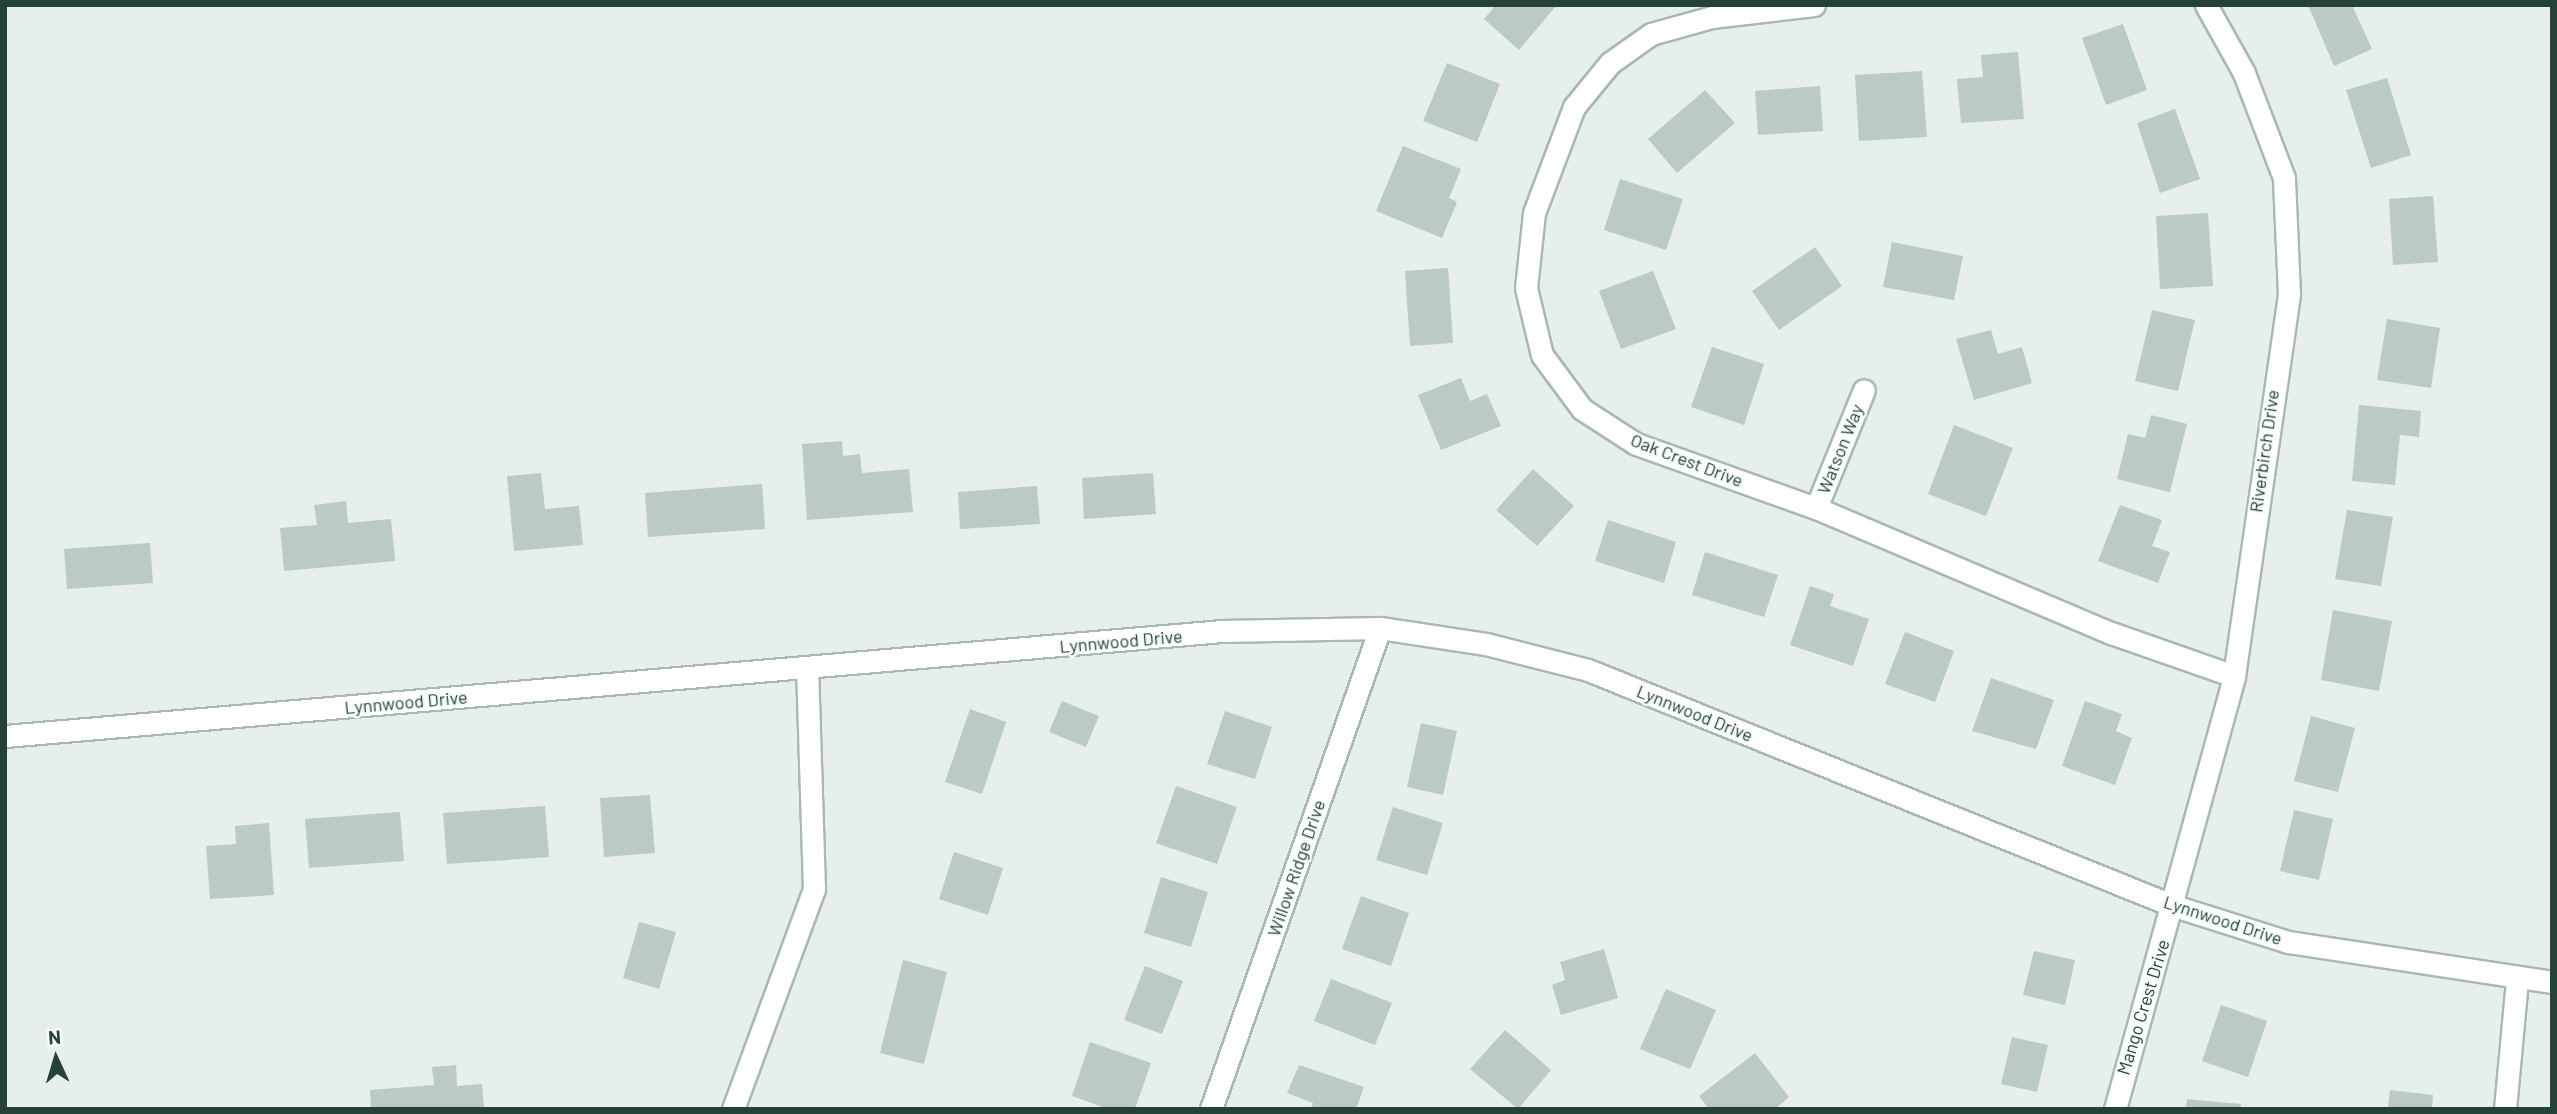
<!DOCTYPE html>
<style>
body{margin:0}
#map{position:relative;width:2557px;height:1114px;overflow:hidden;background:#e6efeb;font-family:Barlow,sans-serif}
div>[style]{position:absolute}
.building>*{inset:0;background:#bbcac4}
.roads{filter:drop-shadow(2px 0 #a8b8b2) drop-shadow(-2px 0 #a8b8b2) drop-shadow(0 2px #a8b8b2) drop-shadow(0 -2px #a8b8b2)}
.minor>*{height:21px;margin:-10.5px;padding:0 10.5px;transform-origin:10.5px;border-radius:10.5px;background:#fff}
span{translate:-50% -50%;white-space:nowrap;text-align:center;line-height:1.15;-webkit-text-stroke:5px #f7fbf9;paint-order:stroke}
.street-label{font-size:18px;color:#24423a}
.frame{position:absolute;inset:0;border:7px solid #24423a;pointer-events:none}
.north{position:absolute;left:21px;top:1023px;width:70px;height:70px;-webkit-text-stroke:5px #f7fbf9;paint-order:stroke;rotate:356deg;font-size:19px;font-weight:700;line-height:28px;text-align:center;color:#24423a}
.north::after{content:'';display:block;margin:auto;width:24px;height:32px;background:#24423a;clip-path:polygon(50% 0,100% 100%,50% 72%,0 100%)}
</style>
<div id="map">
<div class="building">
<div style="clip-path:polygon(1496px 5px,1557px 5px,1519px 50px,1484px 19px)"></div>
<div style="clip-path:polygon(2308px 5px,2352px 5px,2372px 49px,2334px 66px)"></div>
<div style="clip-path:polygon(2123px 24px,2147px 90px,2106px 105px,2082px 38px)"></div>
<div style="clip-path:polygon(2018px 52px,2024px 119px,1961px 123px,1957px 79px,1983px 77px,1981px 55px)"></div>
<div style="clip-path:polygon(1447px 63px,1500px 84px,1477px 142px,1423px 121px)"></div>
<div style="clip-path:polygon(1922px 71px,1927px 137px,1859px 141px,1855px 75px)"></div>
<div style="clip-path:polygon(2387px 78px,2411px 155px,2371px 168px,2346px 90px)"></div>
<div style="clip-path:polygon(1820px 86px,1823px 131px,1758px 135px,1755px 91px)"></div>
<div style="clip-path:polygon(1705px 90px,1735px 123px,1677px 173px,1648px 139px)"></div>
<div style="clip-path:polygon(2175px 109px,2200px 179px,2160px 193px,2137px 123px)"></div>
<div style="clip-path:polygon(1403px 146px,1461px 169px,1449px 198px,1457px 202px,1442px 238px,1376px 211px)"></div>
<div style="clip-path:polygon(1620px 179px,1683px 199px,1666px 250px,1604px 230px)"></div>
<div style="clip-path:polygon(2433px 196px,2438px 262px,2393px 265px,2389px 199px)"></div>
<div style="clip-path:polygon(2208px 213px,2213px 286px,2160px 289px,2156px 216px)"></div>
<div style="clip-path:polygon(1892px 242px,1963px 256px,1954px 300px,1883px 287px)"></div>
<div style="clip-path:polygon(1815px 247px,1842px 286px,1779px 330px,1752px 291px)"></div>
<div style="clip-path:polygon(1448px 268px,1453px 343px,1410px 346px,1405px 271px)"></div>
<div style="clip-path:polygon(1653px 271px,1676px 329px,1621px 349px,1599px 291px)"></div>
<div style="clip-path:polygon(2152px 310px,2195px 320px,2178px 391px,2135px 381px)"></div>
<div style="clip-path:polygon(2387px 319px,2440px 328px,2431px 388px,2377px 380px)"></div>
<div style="clip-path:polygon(1991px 330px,1998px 354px,2022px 347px,2032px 383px,1974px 400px,1956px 339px)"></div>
<div style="clip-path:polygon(1712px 347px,1764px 364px,1744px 425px,1691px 407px)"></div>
<div style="clip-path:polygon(1461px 378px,1470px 401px,1487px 394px,1501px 426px,1441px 450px,1418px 395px)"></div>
<div style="clip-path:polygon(2359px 405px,2421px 411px,2419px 437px,2400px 435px,2395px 485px,2352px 481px)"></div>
<div style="clip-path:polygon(2151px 415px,2187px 424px,2170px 492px,2117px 479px,2128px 434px,2145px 438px)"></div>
<div style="clip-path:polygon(1954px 425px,2013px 448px,1986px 516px,1928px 494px)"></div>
<div style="clip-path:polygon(842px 441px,843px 456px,860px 454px,862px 473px,909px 469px,913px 512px,807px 520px,802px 444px)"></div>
<div style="clip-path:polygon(1533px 469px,1574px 506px,1537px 546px,1496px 510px)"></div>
<div style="clip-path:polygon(541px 473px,545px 509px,579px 506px,583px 545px,514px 551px,507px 476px)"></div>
<div style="clip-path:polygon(1153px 473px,1156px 514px,1084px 519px,1082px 478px)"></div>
<div style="clip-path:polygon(762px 484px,765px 529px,648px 537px,645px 493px)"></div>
<div style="clip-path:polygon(1037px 486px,1040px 524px,960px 529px,958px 492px)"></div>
<div style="clip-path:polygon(346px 501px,348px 523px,391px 519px,395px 561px,284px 571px,280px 528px,317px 525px,314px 505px)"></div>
<div style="clip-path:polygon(2120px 505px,2162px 520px,2152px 546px,2170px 552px,2158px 583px,2098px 561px)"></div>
<div style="clip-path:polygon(2347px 510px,2393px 517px,2381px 586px,2335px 579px)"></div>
<div style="clip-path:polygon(1608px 520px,1676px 542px,1664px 583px,1595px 561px)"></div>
<div style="clip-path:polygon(150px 543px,153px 583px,67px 589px,64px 549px)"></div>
<div style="clip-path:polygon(1705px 552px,1778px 575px,1764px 617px,1692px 595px)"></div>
<div style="clip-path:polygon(1810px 586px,1834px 594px,1830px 606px,1869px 619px,1853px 666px,1790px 645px)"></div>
<div style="clip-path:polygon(2333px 610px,2392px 621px,2379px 691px,2321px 680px)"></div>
<div style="clip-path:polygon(1905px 632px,1954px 651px,1935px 702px,1885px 684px)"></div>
<div style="clip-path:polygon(1991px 678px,2054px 700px,2036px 749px,1972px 731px)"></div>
<div style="clip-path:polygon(1062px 701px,1099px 716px,1086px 747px,1049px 732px)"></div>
<div style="clip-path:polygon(2085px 701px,2122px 714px,2116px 731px,2132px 738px,2115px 785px,2062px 766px)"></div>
<div style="clip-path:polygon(970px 709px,1006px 722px,982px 794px,945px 782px)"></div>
<div style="clip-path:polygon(1225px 711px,1272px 727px,1255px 779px,1207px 764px)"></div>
<div style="clip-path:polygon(2311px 716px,2355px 728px,2338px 792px,2294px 781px)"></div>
<div style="clip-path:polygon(1421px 723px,1457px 731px,1443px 795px,1407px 787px)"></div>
<div style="clip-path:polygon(1176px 786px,1237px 807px,1217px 864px,1156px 843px)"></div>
<div style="clip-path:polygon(650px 795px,655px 853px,604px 857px,600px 798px)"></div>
<div style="clip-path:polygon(545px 806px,549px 857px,447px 864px,443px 813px)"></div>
<div style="clip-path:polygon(1393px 807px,1443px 823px,1427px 875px,1376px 860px)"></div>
<div style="clip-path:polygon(2294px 810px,2333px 819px,2319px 880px,2280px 871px)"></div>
<div style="clip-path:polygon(400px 812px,404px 861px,309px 868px,305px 819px)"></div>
<div style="clip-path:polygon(269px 823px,274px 895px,210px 899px,206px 846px,236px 844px,235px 826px)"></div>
<div style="clip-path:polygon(954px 852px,1003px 868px,988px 915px,939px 899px)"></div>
<div style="clip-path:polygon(1161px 877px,1208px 892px,1191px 947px,1144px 933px)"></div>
<div style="clip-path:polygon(1361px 896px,1409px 913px,1391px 966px,1342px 949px)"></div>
<div style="clip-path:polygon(639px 922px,676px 932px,659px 989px,623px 978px)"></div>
<div style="clip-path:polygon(1604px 949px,1618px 998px,1561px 1015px,1552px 985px,1565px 980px,1560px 962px)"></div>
<div style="clip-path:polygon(2034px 951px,2075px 960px,2065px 1005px,2023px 995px)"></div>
<div style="clip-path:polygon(903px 960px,947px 972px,924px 1064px,880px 1053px)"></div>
<div style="clip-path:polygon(1145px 966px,1183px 981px,1162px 1034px,1124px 1020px)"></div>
<div style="clip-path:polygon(1331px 979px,1392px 1003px,1375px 1045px,1314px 1021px)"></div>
<div style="clip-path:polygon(1666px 989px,1716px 1010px,1690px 1069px,1640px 1049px)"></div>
<div style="clip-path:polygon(2221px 1005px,2267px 1021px,2248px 1077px,2202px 1061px)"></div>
<div style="clip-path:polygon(1505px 1030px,1551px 1070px,1518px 1109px,1470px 1069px)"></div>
<div style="clip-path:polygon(2012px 1037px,2048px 1045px,2037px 1092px,2001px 1084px)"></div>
<div style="clip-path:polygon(1090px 1042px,1151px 1063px,1135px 1109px,1108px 1109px,1072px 1096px)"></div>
<div style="clip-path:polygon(1755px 1053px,1789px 1097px,1775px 1109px,1709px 1109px,1699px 1096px)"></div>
<div style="clip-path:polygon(456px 1065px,457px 1086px,482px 1084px,484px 1109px,371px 1109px,370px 1090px,434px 1085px,432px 1067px)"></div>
<div style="clip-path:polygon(1299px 1065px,1364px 1087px,1356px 1109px,1311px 1109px,1313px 1103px,1287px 1093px)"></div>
<div style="clip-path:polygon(2390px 1090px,2433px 1095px,2432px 1109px,2388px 1109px)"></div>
<div style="clip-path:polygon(2187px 1099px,2241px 1104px,2240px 1109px,2186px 1109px)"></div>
</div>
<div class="roads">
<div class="minor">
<div style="left:1814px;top:5px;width:103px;rotate:173.3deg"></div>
<div style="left:1712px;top:17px;width:63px;rotate:164.4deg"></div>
<div style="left:1651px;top:34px;width:50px;rotate:144.7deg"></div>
<div style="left:1610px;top:63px;width:57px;rotate:129.3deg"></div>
<div style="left:1574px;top:107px;width:113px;rotate:110.7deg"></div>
<div style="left:1534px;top:213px;width:75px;rotate:96.1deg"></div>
<div style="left:1526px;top:288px;width:69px;rotate:76.6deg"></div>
<div style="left:1542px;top:355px;width:67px;rotate:53.5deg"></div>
<div style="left:1582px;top:409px;width:64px;rotate:32.9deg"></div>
<div style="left:1636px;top:444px;width:191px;rotate:19.6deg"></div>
<div style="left:1816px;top:508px;width:320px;rotate:23deg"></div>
<div style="left:2111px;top:633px;width:130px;rotate:19.3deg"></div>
<div style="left:1816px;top:508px;width:127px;rotate:-67.9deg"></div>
<div style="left:5px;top:736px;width:1222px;rotate:-4.93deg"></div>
<div style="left:1222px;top:631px;width:158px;rotate:-1.1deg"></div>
<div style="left:1380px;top:628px;width:107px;rotate:8.6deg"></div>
<div style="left:1486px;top:644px;width:105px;rotate:14.3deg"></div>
<div style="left:1588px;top:670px;width:632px;rotate:21.94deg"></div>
<div style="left:2174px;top:906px;width:120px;rotate:17.5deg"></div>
<div style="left:2288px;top:942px;width:267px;rotate:8.6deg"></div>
<div style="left:733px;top:1109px;width:234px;rotate:-69.8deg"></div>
<div style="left:814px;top:889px;width:221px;rotate:-91.8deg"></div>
<div style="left:1211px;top:1109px;width:510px;rotate:-70.64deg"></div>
<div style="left:2115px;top:1109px;width:449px;rotate:-74.6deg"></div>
<div style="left:2234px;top:676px;width:386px;rotate:-81.8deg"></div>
<div style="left:2289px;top:294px;width:116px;rotate:-92.5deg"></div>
<div style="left:2284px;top:178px;width:112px;rotate:-110.9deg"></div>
<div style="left:2244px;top:73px;width:78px;rotate:-119.2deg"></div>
<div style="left:2505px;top:1109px;width:130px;rotate:-84.7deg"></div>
</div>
</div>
<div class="street-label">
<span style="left:1840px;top:449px;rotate:-68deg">Watson Way</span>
<span style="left:2264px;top:451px;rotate:-82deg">Riverbirch Drive</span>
<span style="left:1687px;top:460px;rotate:21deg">Oak Crest Drive</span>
<span style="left:1121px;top:641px;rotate:-5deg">Lynnwood Drive</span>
<span style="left:406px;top:702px;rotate:-5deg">Lynnwood Drive</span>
<span style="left:1695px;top:713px;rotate:22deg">Lynnwood Drive</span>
<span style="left:1296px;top:868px;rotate:-71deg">Willow Ridge Drive</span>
<span style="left:2223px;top:920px;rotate:18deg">Lynnwood Drive</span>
<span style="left:2143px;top:1007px;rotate:-73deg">Mango Crest Drive</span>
</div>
<div class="frame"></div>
<div class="north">N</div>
</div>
